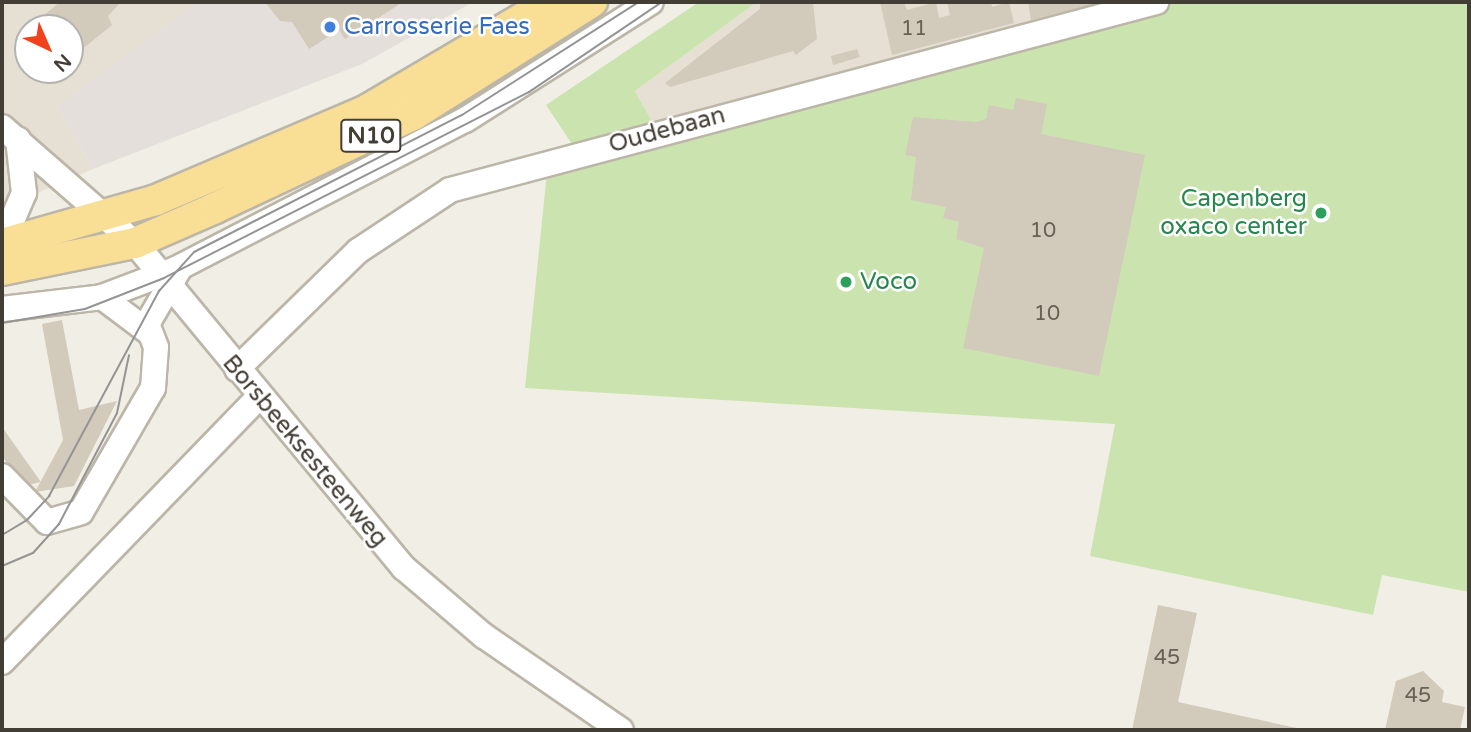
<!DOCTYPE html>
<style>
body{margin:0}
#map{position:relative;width:1471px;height:732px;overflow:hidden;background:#f1eee5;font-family:"Varela Round",sans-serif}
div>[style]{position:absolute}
.residential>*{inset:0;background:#e5e0d3}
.industrial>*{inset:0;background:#e4dfda}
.green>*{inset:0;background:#cbe4af}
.building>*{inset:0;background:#d2cabb}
.roads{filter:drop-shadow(2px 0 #bcb6a8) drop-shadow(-2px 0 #bcb6a8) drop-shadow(0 2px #bcb6a8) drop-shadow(0 -2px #bcb6a8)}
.minor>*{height:24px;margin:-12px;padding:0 12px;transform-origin:12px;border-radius:12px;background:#fff}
.major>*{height:30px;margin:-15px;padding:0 15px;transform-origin:15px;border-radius:15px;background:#f9df96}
.tram>*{height:2px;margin:-1px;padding:0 1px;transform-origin:1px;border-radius:1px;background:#949494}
.dots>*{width:19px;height:19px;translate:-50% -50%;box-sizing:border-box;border:4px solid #fff;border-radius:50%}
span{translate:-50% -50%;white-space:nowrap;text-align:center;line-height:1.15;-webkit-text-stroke:5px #fff;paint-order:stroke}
.number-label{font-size:21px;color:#676156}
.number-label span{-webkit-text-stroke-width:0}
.shield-label span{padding:2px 5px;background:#fff;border:2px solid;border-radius:5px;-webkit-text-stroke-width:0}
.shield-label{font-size:23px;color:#433e35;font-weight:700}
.shop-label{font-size:24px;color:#366cbe}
.left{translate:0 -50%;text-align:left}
.street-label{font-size:24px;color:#433e35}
.leisure-label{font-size:24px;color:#27864d}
.right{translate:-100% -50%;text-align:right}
.frame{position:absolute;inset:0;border:4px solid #433e35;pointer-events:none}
.north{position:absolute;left:14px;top:14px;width:70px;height:70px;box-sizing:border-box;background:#fff;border:2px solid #b4b2ae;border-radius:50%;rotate:136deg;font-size:19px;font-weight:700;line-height:28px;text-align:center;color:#433e35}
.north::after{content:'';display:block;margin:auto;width:24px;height:32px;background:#f0421d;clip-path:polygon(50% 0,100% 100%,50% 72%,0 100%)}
</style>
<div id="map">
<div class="residential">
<div style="clip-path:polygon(evenodd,2px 2px,187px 2px,193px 7px,57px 106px,93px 169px,2px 208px,2px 2px,28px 28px,70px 28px,70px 70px,28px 70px,28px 28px)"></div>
<div style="clip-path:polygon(757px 2px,1156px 2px,658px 132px,635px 91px)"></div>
</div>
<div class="industrial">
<div style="clip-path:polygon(187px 2px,473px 2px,362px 64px,93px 169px,57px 106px,193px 7px)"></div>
</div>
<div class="green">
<div style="clip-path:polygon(699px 2px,757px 2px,635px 91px,658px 132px,1156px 2px,1469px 2px,1469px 592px,1382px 575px,1373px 615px,1090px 556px,1115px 424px,525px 388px,548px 162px,578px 153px,546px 105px)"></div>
</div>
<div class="building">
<div style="clip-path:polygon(60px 2px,121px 2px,108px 16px,112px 25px,75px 55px,70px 28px,44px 28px,44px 15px)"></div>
<div style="clip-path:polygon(265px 2px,403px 2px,345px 39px,339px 30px,309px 49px,292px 22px,280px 21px)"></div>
<div style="clip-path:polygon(760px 2px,813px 2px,817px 39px,796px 55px,793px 51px,670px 87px,665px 83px,760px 9px)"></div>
<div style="clip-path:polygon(880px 2px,904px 2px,907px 10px,936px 2px,939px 18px,950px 15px,947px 2px,991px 2px,992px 7px,1009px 2px,1014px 23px,892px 55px)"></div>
<div style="clip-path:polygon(1028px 2px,1096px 2px,1097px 3px,1031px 20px)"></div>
<div style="clip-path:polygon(857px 49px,860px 57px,833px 65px,831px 56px)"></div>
<div style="clip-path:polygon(1016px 98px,1047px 104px,1041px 134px,1145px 155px,1099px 376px,963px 348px,984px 248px,956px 239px,959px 222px,943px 218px,946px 207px,911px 200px,916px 157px,905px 155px,913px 117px,976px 122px,986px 119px,989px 105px,1013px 110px)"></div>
<div style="clip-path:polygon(62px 320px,79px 410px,117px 401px,74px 486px,35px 492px,63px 440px,42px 324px)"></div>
<div style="clip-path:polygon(2px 427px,41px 482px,23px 486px,2px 456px)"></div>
<div style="clip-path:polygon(1158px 605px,1197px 613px,1178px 702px,1306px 730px,1132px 730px)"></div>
<div style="clip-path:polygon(1423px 671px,1444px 691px,1442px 702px,1465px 707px,1460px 730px,1385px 730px,1396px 681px)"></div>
</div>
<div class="roads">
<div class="minor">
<div style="left:2px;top:127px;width:176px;rotate:41.1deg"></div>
<div style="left:135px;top:243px;width:422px;rotate:50.4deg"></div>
<div style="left:404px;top:568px;width:105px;rotate:40.4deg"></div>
<div style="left:484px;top:636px;width:166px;rotate:34.5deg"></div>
<div style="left:2px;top:244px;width:56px;rotate:-66.7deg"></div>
<div style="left:24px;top:193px;width:54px;rotate:-96.3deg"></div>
<div style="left:102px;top:297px;width:79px;rotate:-20.7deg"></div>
<div style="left:176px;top:269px;width:325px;rotate:-27.3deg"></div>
<div style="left:465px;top:120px;width:220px;rotate:-32.4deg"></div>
<div style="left:2px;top:309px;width:101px;rotate:-6.8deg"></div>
<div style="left:102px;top:297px;width:60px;rotate:36.9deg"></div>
<div style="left:237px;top:369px;width:169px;rotate:-44.3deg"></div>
<div style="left:358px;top:251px;width:110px;rotate:-33.5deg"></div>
<div style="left:450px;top:190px;width:731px;rotate:-14.91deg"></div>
<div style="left:2px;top:476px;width:64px;rotate:45.6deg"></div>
<div style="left:47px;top:522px;width:35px;rotate:-16deg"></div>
<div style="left:81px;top:512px;width:143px;rotate:-59.9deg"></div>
<div style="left:153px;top:388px;width:41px;rotate:-85.8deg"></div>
<div style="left:156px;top:347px;width:25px;rotate:-111deg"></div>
<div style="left:147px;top:324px;width:61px;rotate:-59.7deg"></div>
<div style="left:2px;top:662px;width:369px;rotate:-45.9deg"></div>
</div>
<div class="major">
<div style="left:2px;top:244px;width:160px;rotate:-15.9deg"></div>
<div style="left:156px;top:200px;width:227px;rotate:-23.1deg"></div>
<div style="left:365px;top:111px;width:215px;rotate:-30.5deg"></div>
<div style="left:2px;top:270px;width:136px;rotate:-11.5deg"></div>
<div style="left:135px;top:243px;width:87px;rotate:-23.6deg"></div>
<div style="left:215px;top:208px;width:219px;rotate:-25.2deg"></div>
<div style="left:413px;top:115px;width:212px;rotate:-32.3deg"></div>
</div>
</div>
<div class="tram">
<div style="left:2px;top:323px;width:84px;rotate:-9.6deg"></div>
<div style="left:85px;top:309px;width:85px;rotate:-21.4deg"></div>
<div style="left:164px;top:278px;width:410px;rotate:-27deg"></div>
<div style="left:529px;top:92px;width:161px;rotate:-34.1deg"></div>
<div style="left:2px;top:535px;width:29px;rotate:-31deg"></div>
<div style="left:27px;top:520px;width:33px;rotate:-47deg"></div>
<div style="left:49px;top:496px;width:233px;rotate:-61.8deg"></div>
<div style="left:159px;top:291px;width:52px;rotate:-48.1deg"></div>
<div style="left:194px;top:252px;width:301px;rotate:-27.1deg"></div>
<div style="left:462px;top:115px;width:210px;rotate:-32.6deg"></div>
<div style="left:2px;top:566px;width:34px;rotate:-23deg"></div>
<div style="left:33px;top:553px;width:39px;rotate:-48deg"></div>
<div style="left:59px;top:524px;width:125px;rotate:-62.4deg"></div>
<div style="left:117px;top:413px;width:59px;rotate:-78.3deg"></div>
</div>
<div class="dots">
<div style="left:330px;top:27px;background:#3f7fe0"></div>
<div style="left:1321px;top:213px;background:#2e9e5b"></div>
<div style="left:846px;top:282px;background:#2e9e5b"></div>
</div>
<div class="number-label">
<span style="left:914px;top:29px">11</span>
<span style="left:1043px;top:231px">10</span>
<span style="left:1047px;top:314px">10</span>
<span style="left:1167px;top:658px">45</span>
<span style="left:1418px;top:696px">45</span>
</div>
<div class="shield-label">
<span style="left:371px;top:136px">N10</span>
</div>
<div class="shop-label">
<span class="left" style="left:344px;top:27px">Carrosserie Faes</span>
</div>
<div class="street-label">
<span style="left:667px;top:130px;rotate:-15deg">Oudebaan</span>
<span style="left:305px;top:451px;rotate:50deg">Borsbeeksesteenweg</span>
</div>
<div class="leisure-label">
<span class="right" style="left:1307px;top:213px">Capenberg<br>oxaco center</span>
<span class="left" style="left:860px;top:282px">Voco</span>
</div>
<div class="frame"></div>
<div class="north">N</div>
</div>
